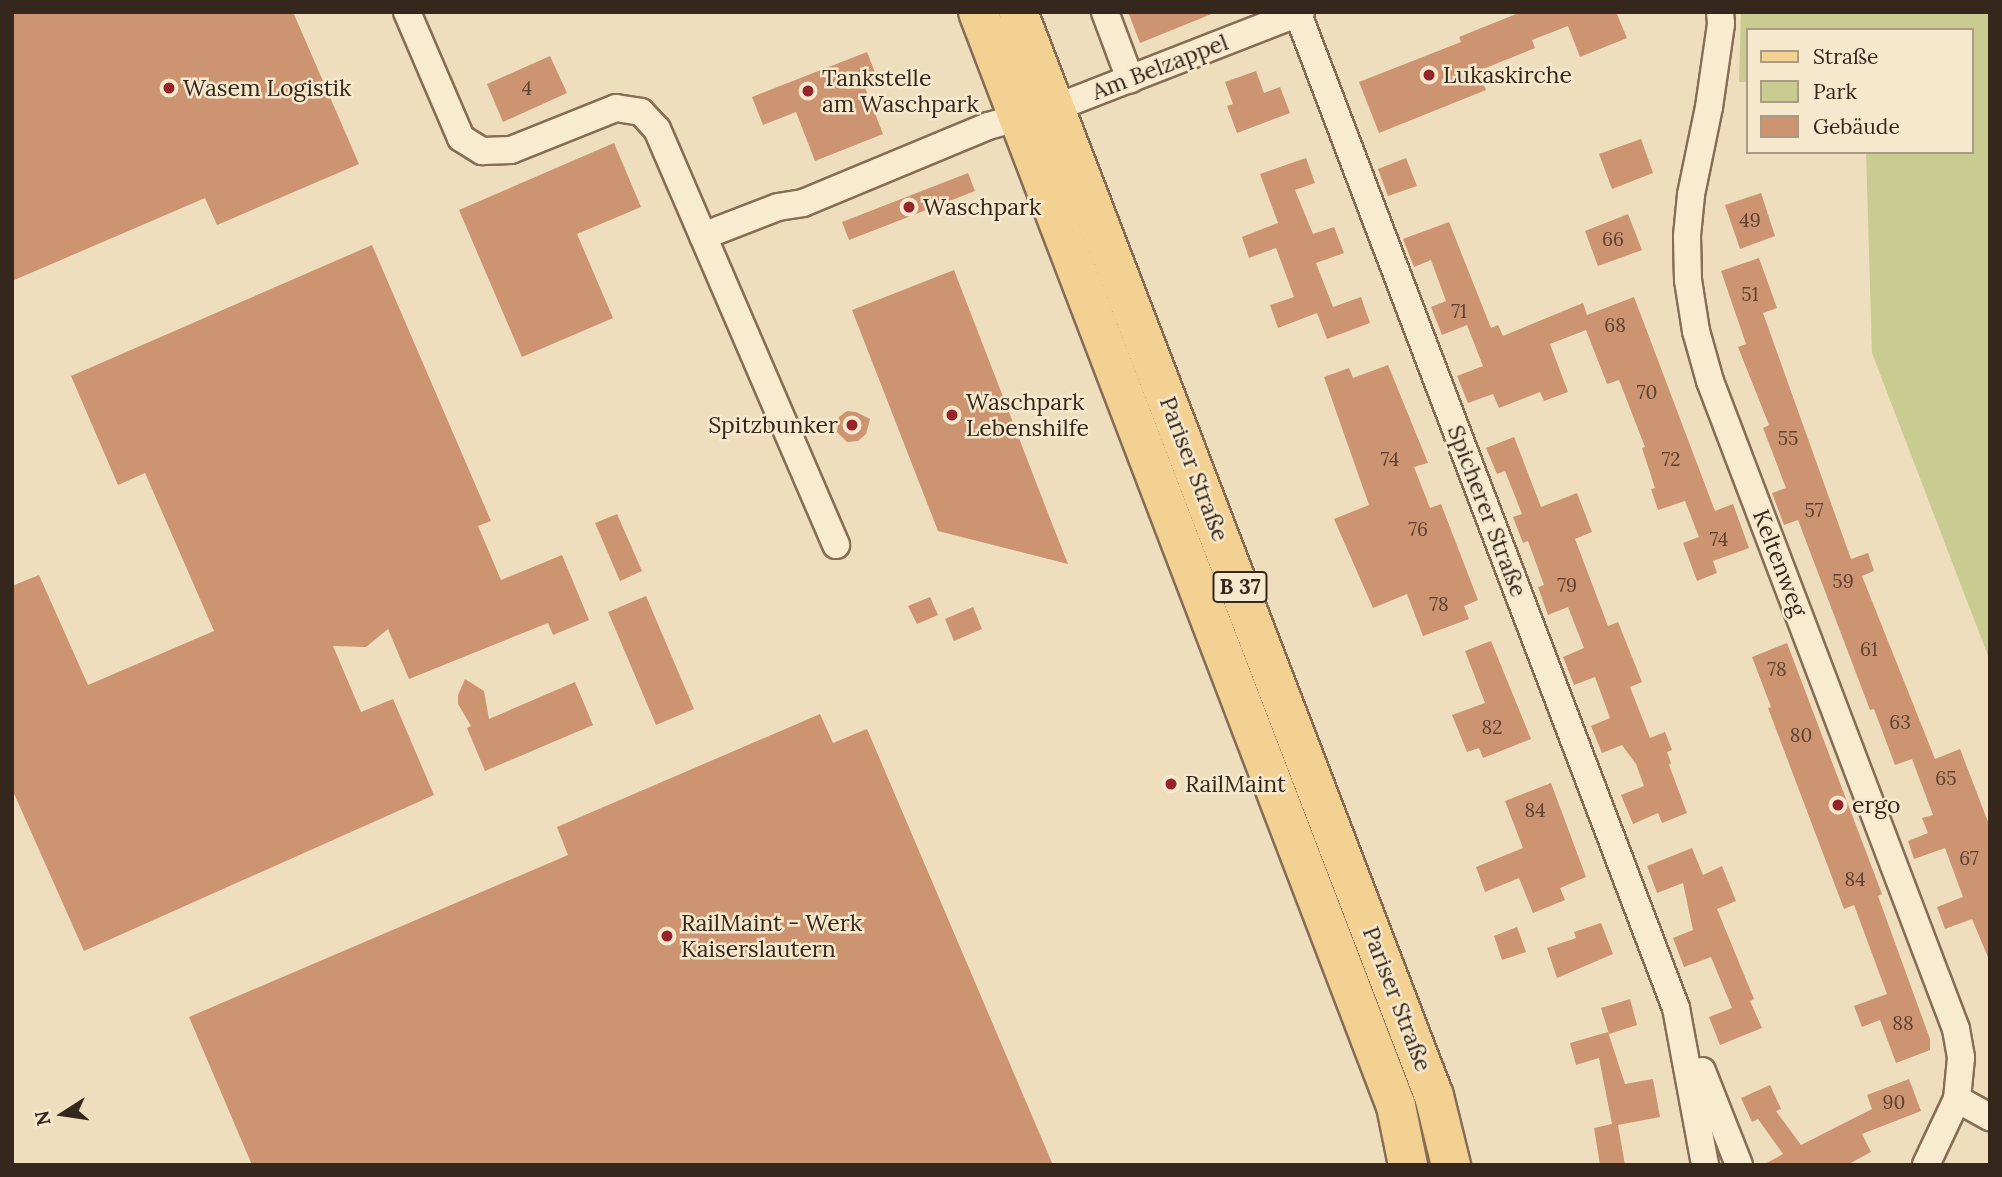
<!DOCTYPE html>
<meta charset="utf-8">
<style>
body{margin:0}
#map{position:relative;width:2002px;height:1177px;overflow:hidden;background:#eedebd;font-family:Lora,serif}
div>[style]{position:absolute}
.green>*{inset:0;background:#c8cc91}
.building>*{inset:0;background:#cd9472}
.roads{filter:drop-shadow(2px 0 #866e56) drop-shadow(-2px 0 #866e56) drop-shadow(0 2px #866e56) drop-shadow(0 -2px #866e56)}
.street>*{height:26px;margin:-13px;padding:0 13px;transform-origin:13px;border-radius:13px;background:#f9ebd0}
.primary>*{height:38px;margin:-19px;padding:0 19px;transform-origin:19px;border-radius:19px;background:#f3d193}
.dots>*{width:19px;height:19px;translate:-50% -50%;box-sizing:border-box;border:4px solid #f6e8cd;border-radius:50%}
span{translate:-50% -50%;white-space:nowrap;text-align:center;line-height:1.15;-webkit-text-stroke:5px #f6e8cd;paint-order:stroke}
.number-label{font-size:19px;color:#5b4231}
.number-label span{-webkit-text-stroke-width:0}
.shield-label span{padding:2px 5px;background:#f6e8cd;border:2px solid;border-radius:5px;-webkit-text-stroke-width:0}
.shield-label{font-size:21px;color:#35271b;font-weight:700}
.street-label{font-size:23px;color:#35271b}
.poi-label{font-size:23px;color:#35271b}
.left{translate:0 -50%;text-align:left}
.right{translate:-100% -50%;text-align:right}
.frame{position:absolute;inset:0;border:14px solid #35271b;pointer-events:none}
.legend{position:absolute;left:1746px;top:28px;width:228px;height:126px;box-sizing:border-box;background:#f6e8cd;border:2px solid #a99b86;margin:0;padding:9px 12px;list-style:none;font-size:21px;color:#35271b}
.legend li{display:flex;align-items:center;gap:14px;height:35px}
.legend b{width:35px;border:2px solid #a99b86}
.north{position:absolute;left:28px;top:1079px;width:70px;height:70px;-webkit-text-stroke:5px #f6e8cd;paint-order:stroke;rotate:258deg;font-size:19px;font-weight:700;line-height:28px;text-align:center;color:#35271b}
.north::after{content:'';display:block;margin:auto;width:24px;height:32px;background:#35271b;clip-path:polygon(50% 0,100% 100%,50% 72%,0 100%)}
</style>
<div id="map">
<div class="green">
<div style="clip-path:polygon(1741px 12px,1990px 12px,1990px 661px,1872px 353px,1866px 152px,1972px 152px,1972px 30px,1748px 30px,1748px 82px,1739px 82px)"></div>
</div>
<div class="building">
<div style="clip-path:polygon(12px 12px,293px 12px,359px 164px,217px 225px,205px 198px,12px 281px)"></div>
<div style="clip-path:polygon(1128px 12px,1214px 12px,1214px 13px,1140px 43px)"></div>
<div style="clip-path:polygon(1521px 12px,1616px 12px,1627px 38px,1580px 57px,1568px 26px,1532px 40px,1535px 48px,1478px 71px,1486px 90px,1379px 133px,1359px 82px,1461px 42px,1459px 37px)"></div>
<div style="clip-path:polygon(867px 52px,878px 80px,864px 85px,883px 134px,815px 161px,796px 112px,763px 125px,752px 97px)"></div>
<div style="clip-path:polygon(550px 56px,567px 93px,503px 122px,487px 84px)"></div>
<div style="clip-path:polygon(1256px 71px,1264px 93px,1280px 87px,1290px 113px,1237px 133px,1227px 106px,1233px 104px,1225px 82px)"></div>
<div style="clip-path:polygon(1641px 139px,1653px 173px,1612px 189px,1599px 154px)"></div>
<div style="clip-path:polygon(614px 143px,641px 207px,577px 234px,613px 318px,522px 357px,459px 210px)"></div>
<div style="clip-path:polygon(1306px 158px,1315px 183px,1295px 190px,1313px 234px,1334px 227px,1344px 253px,1316px 263px,1333px 307px,1361px 297px,1370px 323px,1327px 339px,1317px 313px,1278px 328px,1270px 305px,1294px 297px,1276px 248px,1249px 258px,1242px 237px,1278px 223px,1260px 174px)"></div>
<div style="clip-path:polygon(1406px 158px,1417px 186px,1388px 196px,1378px 169px)"></div>
<div style="clip-path:polygon(968px 173px,975px 191px,849px 240px,842px 222px)"></div>
<div style="clip-path:polygon(1761px 193px,1775px 236px,1740px 249px,1725px 205px)"></div>
<div style="clip-path:polygon(1628px 214px,1642px 250px,1598px 266px,1585px 231px)"></div>
<div style="clip-path:polygon(1449px 222px,1491px 328px,1498px 325px,1503px 336px,1583px 303px,1587px 315px,1634px 297px,1715px 511px,1733px 504px,1749px 548px,1713px 561px,1717px 573px,1697px 581px,1683px 543px,1699px 537px,1685px 501px,1658px 510px,1651px 489px,1655px 488px,1642px 448px,1645px 447px,1619px 380px,1607px 384px,1586px 330px,1550px 344px,1568px 392px,1544px 401px,1540px 392px,1499px 408px,1493px 394px,1468px 403px,1457px 376px,1483px 366px,1467px 325px,1442px 335px,1431px 307px,1446px 301px,1431px 260px,1414px 267px,1403px 239px)"></div>
<div style="clip-path:polygon(372px 245px,491px 521px,478px 526px,501px 580px,562px 555px,589px 620px,553px 635px,548px 623px,409px 679px,388px 629px,366px 647px,333px 646px,361px 712px,393px 699px,434px 795px,84px 951px,12px 789px,12px 586px,39px 575px,88px 685px,214px 631px,145px 473px,118px 485px,71px 376px)"></div>
<div style="clip-path:polygon(1759px 258px,1777px 308px,1763px 313px,1851px 559px,1868px 553px,1874px 571px,1862px 576px,1935px 759px,1960px 749px,1990px 827px,1990px 962px,1972px 919px,1945px 929px,1937px 907px,1963px 897px,1945px 848px,1914px 859px,1908px 841px,1928px 833px,1922px 818px,1933px 815px,1912px 759px,1895px 765px,1874px 709px,1870px 710px,1798px 520px,1784px 525px,1772px 493px,1786px 488px,1763px 428px,1769px 425px,1738px 347px,1746px 344px,1721px 271px)"></div>
<div style="clip-path:polygon(954px 270px,1051px 521px,1068px 564px,938px 531px,852px 310px)"></div>
<div style="clip-path:polygon(1388px 365px,1428px 463px,1414px 467px,1430px 508px,1441px 504px,1478px 600px,1464px 606px,1469px 619px,1423px 636px,1407px 594px,1373px 608px,1334px 519px,1369px 505px,1324px 377px,1349px 368px,1353px 378px)"></div>
<div style="clip-path:polygon(847px 411px,856px 412px,870px 419px,866px 434px,858px 441px,847px 442px,837px 432px,839px 417px)"></div>
<div style="clip-path:polygon(1514px 437px,1541px 507px,1577px 493px,1592px 532px,1575px 539px,1608px 626px,1618px 622px,1642px 682px,1630px 687px,1650px 738px,1665px 732px,1672px 750px,1667px 752px,1671px 763px,1669px 765px,1687px 813px,1662px 823px,1658px 813px,1633px 824px,1621px 795px,1644px 786px,1636px 764px,1622px 745px,1602px 753px,1591px 726px,1610px 718px,1595px 677px,1574px 685px,1563px 657px,1584px 648px,1568px 607px,1548px 615px,1538px 587px,1544px 585px,1528px 541px,1523px 543px,1513px 517px,1522px 514px,1505px 471px,1497px 474px,1486px 448px)"></div>
<div style="clip-path:polygon(617px 514px,642px 571px,620px 581px,595px 523px)"></div>
<div style="clip-path:polygon(646px 596px,694px 709px,656px 725px,608px 612px)"></div>
<div style="clip-path:polygon(930px 597px,938px 615px,917px 624px,908px 606px)"></div>
<div style="clip-path:polygon(973px 607px,982px 629px,954px 641px,945px 619px)"></div>
<div style="clip-path:polygon(1491px 641px,1531px 739px,1483px 758px,1479px 748px,1467px 752px,1452px 715px,1485px 703px,1465px 651px)"></div>
<div style="clip-path:polygon(1787px 643px,1882px 894px,1878px 896px,1930px 1039px,1930px 1050px,1896px 1063px,1880px 1020px,1862px 1027px,1854px 1006px,1887px 994px,1854px 905px,1844px 909px,1768px 708px,1771px 707px,1752px 657px)"></div>
<div style="clip-path:polygon(465px 679px,484px 691px,489px 719px,575px 682px,593px 725px,485px 771px,467px 728px,471px 726px,458px 704px,458px 695px)"></div>
<div style="clip-path:polygon(820px 714px,833px 743px,867px 729px,1053px 1165px,252px 1165px,189px 1017px,568px 855px,557px 827px)"></div>
<div style="clip-path:polygon(1551px 783px,1586px 877px,1560px 888px,1565px 900px,1533px 913px,1519px 878px,1485px 892px,1476px 867px,1523px 848px,1505px 801px)"></div>
<div style="clip-path:polygon(1692px 848px,1703px 875px,1722px 866px,1736px 901px,1717px 909px,1754px 999px,1750px 1001px,1762px 1028px,1720px 1045px,1709px 1017px,1732px 1008px,1711px 957px,1684px 967px,1673px 938px,1693px 930px,1683px 883px,1657px 893px,1647px 866px)"></div>
<div style="clip-path:polygon(1601px 923px,1613px 954px,1557px 978px,1547px 948px,1576px 938px,1574px 932px)"></div>
<div style="clip-path:polygon(1517px 927px,1526px 952px,1502px 960px,1494px 936px)"></div>
<div style="clip-path:polygon(1630px 999px,1637px 1025px,1609px 1034px,1601px 1008px)"></div>
<div style="clip-path:polygon(1608px 1032px,1625px 1084px,1653px 1079px,1660px 1117px,1618px 1125px,1625px 1165px,1600px 1165px,1594px 1128px,1612px 1124px,1599px 1058px,1576px 1065px,1570px 1043px)"></div>
<div style="clip-path:polygon(1909px 1079px,1921px 1111px,1862px 1134px,1871px 1152px,1847px 1165px,1763px 1165px,1783px 1154px,1758px 1119px,1752px 1122px,1741px 1098px,1770px 1085px,1781px 1109px,1776px 1111px,1801px 1145px,1872px 1109px,1867px 1095px)"></div>
</div>
<div class="roads">
<div class="street">
<div style="left:407px;top:12px;width:137px;rotate:66.8deg"></div>
<div style="left:461px;top:138px;width:25px;rotate:32deg"></div>
<div style="left:482px;top:151px;width:29px;rotate:-2deg"></div>
<div style="left:511px;top:150px;width:113px;rotate:-21.8deg"></div>
<div style="left:616px;top:108px;width:25px;rotate:9deg"></div>
<div style="left:641px;top:112px;width:23px;rotate:47deg"></div>
<div style="left:657px;top:129px;width:453px;rotate:66.7deg"></div>
<div style="left:1105px;top:12px;width:72px;rotate:69.5deg"></div>
<div style="left:1720px;top:12px;width:12px;rotate:85deg"></div>
<div style="left:1721px;top:24px;width:84px;rotate:98.2deg"></div>
<div style="left:1709px;top:107px;width:90px;rotate:101.6deg"></div>
<div style="left:1691px;top:195px;width:41px;rotate:95.6deg"></div>
<div style="left:1687px;top:236px;width:44px;rotate:88.7deg"></div>
<div style="left:1688px;top:280px;width:52px;rotate:81.1deg"></div>
<div style="left:1696px;top:331px;width:52px;rotate:74.4deg"></div>
<div style="left:1710px;top:381px;width:693px;rotate:69.21deg"></div>
<div style="left:1956px;top:1029px;width:29px;rotate:80deg"></div>
<div style="left:1961px;top:1058px;width:41px;rotate:95.6deg"></div>
<div style="left:1957px;top:1099px;width:73px;rotate:115.2deg"></div>
<div style="left:1298px;top:14px;width:1063px;rotate:69.18deg"></div>
<div style="left:1676px;top:1008px;width:160px;rotate:79.5deg"></div>
<div style="left:703px;top:236px;width:80px;rotate:-21.1deg"></div>
<div style="left:778px;top:207px;width:25px;rotate:-9deg"></div>
<div style="left:803px;top:203px;width:200px;rotate:-22.6deg"></div>
<div style="left:988px;top:126px;width:69px;rotate:-15deg"></div>
<div style="left:1055px;top:108px;width:264px;rotate:-21.3deg"></div>
<div style="left:1702px;top:1071px;width:101px;rotate:68.5deg"></div>
<div style="left:1957px;top:1099px;width:38px;rotate:29deg"></div>
</div>
<div class="primary">
<div style="left:978px;top:12px;width:1171px;rotate:69.09deg"></div>
<div style="left:1396px;top:1106px;width:60px;rotate:78.5deg"></div>
<div style="left:1018px;top:12px;width:1161px;rotate:69.01deg"></div>
<div style="left:1434px;top:1096px;width:71px;rotate:76.2deg"></div>
</div>
</div>
<div class="dots">
<div style="left:1429px;top:75px;background:#96252b"></div>
<div style="left:169px;top:88px;background:#96252b"></div>
<div style="left:808px;top:91px;background:#96252b"></div>
<div style="left:909px;top:207px;background:#96252b"></div>
<div style="left:952px;top:415px;background:#96252b"></div>
<div style="left:852px;top:425px;background:#96252b"></div>
<div style="left:1171px;top:784px;background:#96252b"></div>
<div style="left:1838px;top:805px;background:#96252b"></div>
<div style="left:667px;top:936px;background:#96252b"></div>
</div>
<div class="number-label">
<span style="left:527px;top:89px">4</span>
<span style="left:1750px;top:221px">49</span>
<span style="left:1613px;top:240px">66</span>
<span style="left:1750px;top:295px">51</span>
<span style="left:1459px;top:312px">71</span>
<span style="left:1615px;top:326px">68</span>
<span style="left:1647px;top:393px">70</span>
<span style="left:1788px;top:439px">55</span>
<span style="left:1390px;top:460px">74</span>
<span style="left:1671px;top:460px">72</span>
<span style="left:1814px;top:511px">57</span>
<span style="left:1418px;top:530px">76</span>
<span style="left:1719px;top:540px">74</span>
<span style="left:1843px;top:582px">59</span>
<span style="left:1567px;top:586px">79</span>
<span style="left:1439px;top:605px">78</span>
<span style="left:1869px;top:650px">61</span>
<span style="left:1777px;top:670px">78</span>
<span style="left:1900px;top:723px">63</span>
<span style="left:1492px;top:728px">82</span>
<span style="left:1801px;top:736px">80</span>
<span style="left:1946px;top:779px">65</span>
<span style="left:1535px;top:811px">84</span>
<span style="left:1969px;top:859px">67</span>
<span style="left:1855px;top:880px">84</span>
<span style="left:1903px;top:1024px">88</span>
<span style="left:1894px;top:1103px">90</span>
</div>
<div class="shield-label">
<span style="left:1240px;top:587px">B 37</span>
</div>
<div class="street-label">
<span style="left:1160px;top:67px;rotate:-21deg">Am Belzappel</span>
<span style="left:1194px;top:469px;rotate:69deg">Pariser Straße</span>
<span style="left:1487px;top:511px;rotate:69deg">Spicherer Straße</span>
<span style="left:1780px;top:563px;rotate:69deg">Keltenweg</span>
<span style="left:1397px;top:999px;rotate:69deg">Pariser Straße</span>
</div>
<div class="poi-label">
<span class="left" style="left:1443px;top:75px">Lukaskirche</span>
<span class="left" style="left:822px;top:91px">Tankstelle<br>am Waschpark</span>
<span class="left" style="left:183px;top:88px">Wasem Logistik</span>
<span class="left" style="left:923px;top:207px">Waschpark</span>
<span class="left" style="left:966px;top:415px">Waschpark<br>Lebenshilfe</span>
<span class="right" style="left:838px;top:425px">Spitzbunker</span>
<span class="left" style="left:1185px;top:784px">RailMaint</span>
<span class="left" style="left:1852px;top:805px">ergo</span>
<span class="left" style="left:681px;top:936px">RailMaint - Werk<br>Kaiserslautern</span>
</div>
<div class="frame"></div>
<ul class="legend">
<li><b style="height:9px;background:#f3d193"></b>Straße</li>
<li><b style="height:19px;background:#c8cc91"></b>Park</li>
<li><b style="height:19px;background:#cd9472"></b>Gebäude</li>
</ul>
<div class="north">N</div>
</div>
